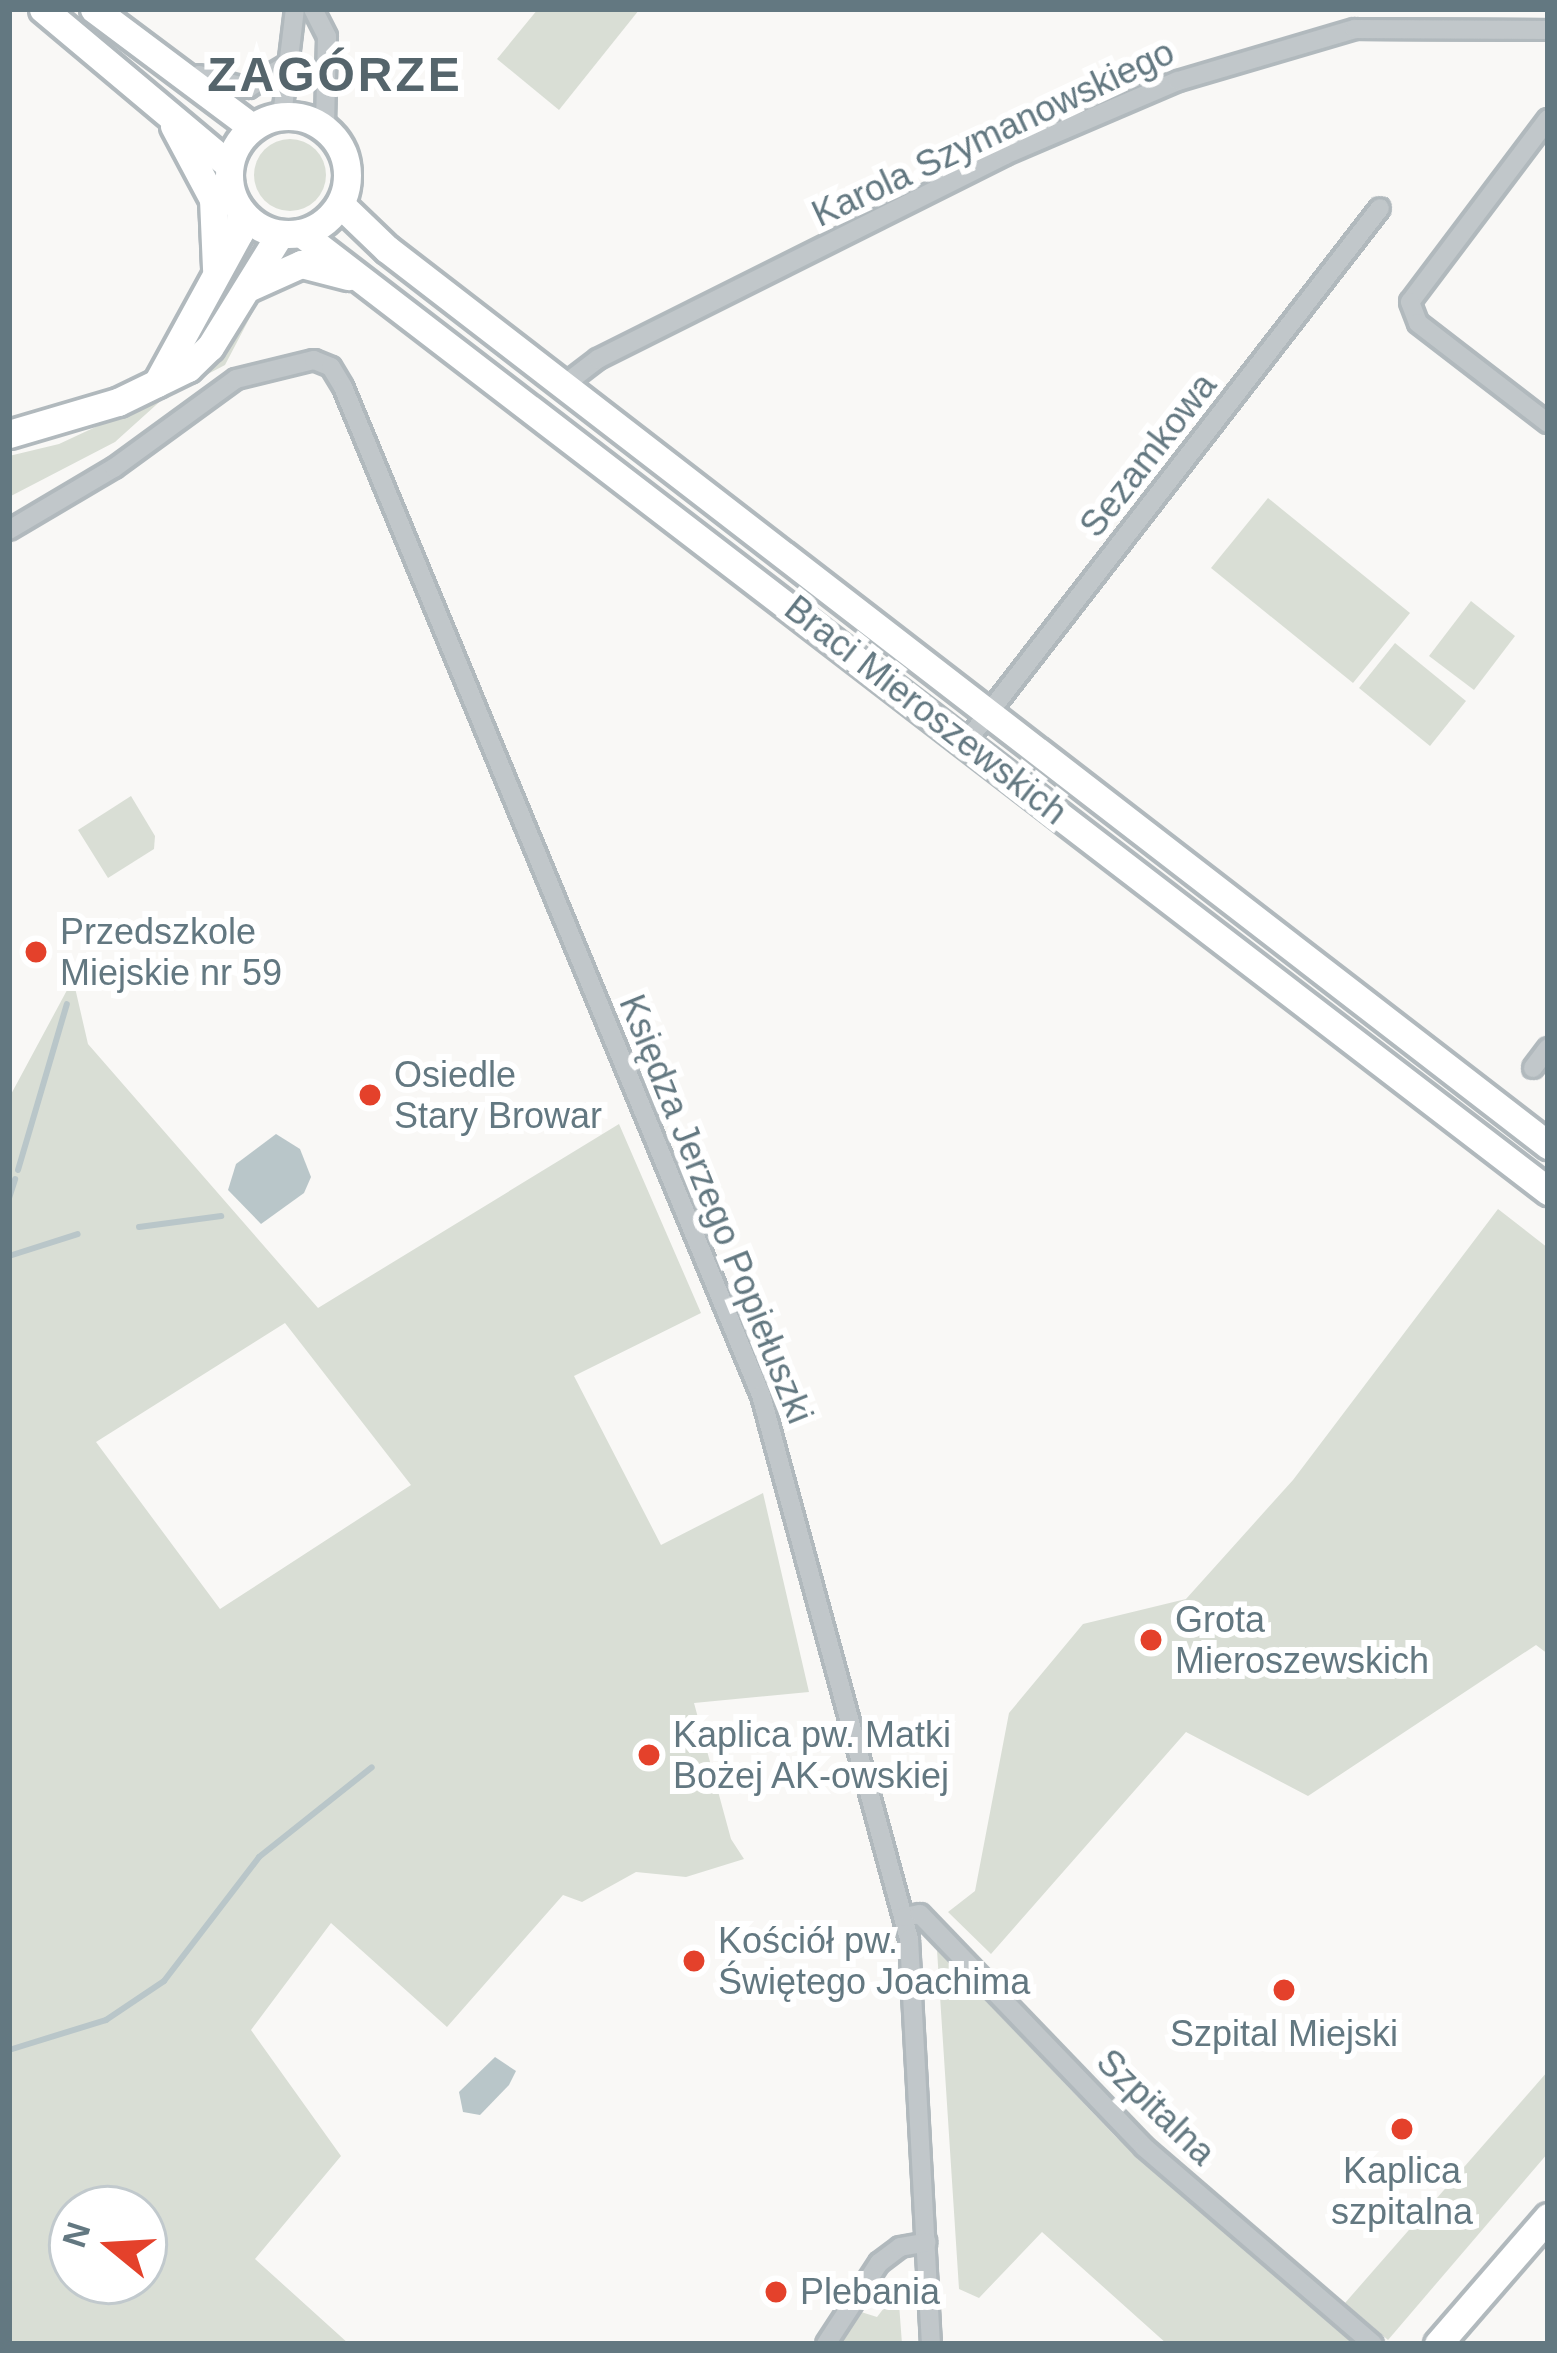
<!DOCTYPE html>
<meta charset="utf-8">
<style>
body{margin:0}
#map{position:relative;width:1557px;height:2353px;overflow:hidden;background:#f9f8f6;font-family:Helvetica,sans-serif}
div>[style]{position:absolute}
.green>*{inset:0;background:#d9ded5}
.round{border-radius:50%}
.water>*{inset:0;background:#b9c6c9}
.stream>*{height:6px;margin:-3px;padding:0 3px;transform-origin:3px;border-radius:3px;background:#b9c6c9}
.roads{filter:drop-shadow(3px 0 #b1b9bd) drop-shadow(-3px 0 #b1b9bd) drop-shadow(0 3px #b1b9bd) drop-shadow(0 -3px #b1b9bd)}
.street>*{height:18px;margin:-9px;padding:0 9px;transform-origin:9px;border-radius:9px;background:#c1c7ca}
.secondary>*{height:27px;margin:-13.5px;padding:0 13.5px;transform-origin:13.5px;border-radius:13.5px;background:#fff}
.secondary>.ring{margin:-13.5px;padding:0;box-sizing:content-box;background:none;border:27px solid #fff;border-radius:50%}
.dots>*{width:33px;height:33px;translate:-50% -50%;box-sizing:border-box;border:6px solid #fff;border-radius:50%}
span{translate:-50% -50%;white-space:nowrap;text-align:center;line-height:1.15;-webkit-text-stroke:12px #fff;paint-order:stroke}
.street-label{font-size:36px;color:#637881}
.poi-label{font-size:36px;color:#637881}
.left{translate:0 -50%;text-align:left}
.district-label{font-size:48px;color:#55656c;font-weight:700;letter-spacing:3px}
.frame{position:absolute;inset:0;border:12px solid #637881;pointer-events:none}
.north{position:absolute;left:48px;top:2185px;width:120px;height:120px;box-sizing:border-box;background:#fff;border:3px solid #c1c9cd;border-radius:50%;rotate:288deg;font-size:33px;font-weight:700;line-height:48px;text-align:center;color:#637881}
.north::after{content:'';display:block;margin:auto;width:42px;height:54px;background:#e4412b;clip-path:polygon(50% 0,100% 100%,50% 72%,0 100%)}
</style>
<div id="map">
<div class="green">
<div style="clip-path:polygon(538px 9px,639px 10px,559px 110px,497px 59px)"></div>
<div class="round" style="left:254px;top:139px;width:72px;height:72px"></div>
<div style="clip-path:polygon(258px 302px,225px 365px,166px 396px,115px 442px,9px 497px,9px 456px,59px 444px,162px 396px,227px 345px)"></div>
<div style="clip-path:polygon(1268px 498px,1410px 613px,1353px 683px,1211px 568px)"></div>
<div style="clip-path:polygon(1471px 601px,1515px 636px,1474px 690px,1429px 656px)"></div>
<div style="clip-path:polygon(1395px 643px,1466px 701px,1430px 746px,1359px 688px)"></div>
<div style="clip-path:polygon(131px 796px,155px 836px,154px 849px,108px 878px,78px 830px)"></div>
<div style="clip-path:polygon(evenodd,73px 979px,88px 1044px,318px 1308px,619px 1124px,701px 1313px,574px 1376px,661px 1545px,763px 1493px,809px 1692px,694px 1703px,731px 1839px,744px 1859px,686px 1877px,636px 1872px,582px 1902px,563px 1895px,447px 2027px,331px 1923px,251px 2030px,341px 2156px,255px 2259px,349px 2344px,9px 2344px,9px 1098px,73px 979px,285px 1323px,411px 1485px,220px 1609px,96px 1442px,285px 1323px,73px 979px,72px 2209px,144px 2209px,144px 2281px,72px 2281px,72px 2209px)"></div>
<div style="clip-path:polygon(1498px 1209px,1548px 1248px,1548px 1654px,1536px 1645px,1308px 1796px,1186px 1732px,991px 1954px,948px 1912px,975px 1891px,1009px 1713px,1083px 1624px,1186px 1599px,1293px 1480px)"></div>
<div style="clip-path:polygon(937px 1950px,1116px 2137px,1355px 2344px,1167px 2344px,1042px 2232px,979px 2298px,959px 2289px)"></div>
<div style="clip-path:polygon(1548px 2071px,1548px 2153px,1388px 2340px,1345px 2303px)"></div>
<div style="clip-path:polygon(898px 2290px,902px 2344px,837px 2344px,858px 2311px,877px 2317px)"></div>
</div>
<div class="water">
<div style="clip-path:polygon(276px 1134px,300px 1149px,311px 1177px,304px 1193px,261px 1224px,228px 1190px,236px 1164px)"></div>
<div style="clip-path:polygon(495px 2057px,516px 2071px,509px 2085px,480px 2115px,463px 2112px,459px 2092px)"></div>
</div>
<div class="stream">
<div style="left:18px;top:1170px;width:173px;rotate:-73.6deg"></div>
<div style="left:9px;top:1198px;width:20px;rotate:-72deg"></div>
<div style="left:139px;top:1227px;width:83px;rotate:-7.6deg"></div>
<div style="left:9px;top:1256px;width:72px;rotate:-17.7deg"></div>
<div style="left:9px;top:2050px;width:102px;rotate:-17.2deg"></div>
<div style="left:106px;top:2020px;width:70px;rotate:-33.9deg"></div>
<div style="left:164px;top:1981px;width:156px;rotate:-52.5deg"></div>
<div style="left:259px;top:1857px;width:144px;rotate:-38.5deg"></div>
</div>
<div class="roads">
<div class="street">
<div style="left:313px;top:9px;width:31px;rotate:63deg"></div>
<div style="left:327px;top:37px;width:91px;rotate:91.3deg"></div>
<div style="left:199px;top:75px;width:51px;rotate:14.9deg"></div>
<div style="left:248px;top:88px;width:52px;rotate:-31deg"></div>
<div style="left:282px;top:116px;width:108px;rotate:-83.1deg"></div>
<div style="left:1548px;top:119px;width:229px;rotate:127deg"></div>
<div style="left:1410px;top:302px;width:22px;rotate:69deg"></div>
<div style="left:1418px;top:323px;width:164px;rotate:37.6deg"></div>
<div style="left:564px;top:385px;width:43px;rotate:-37.4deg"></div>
<div style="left:598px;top:359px;width:455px;rotate:-26.6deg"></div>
<div style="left:1005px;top:155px;width:188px;rotate:-23.2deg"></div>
<div style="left:1178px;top:81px;width:184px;rotate:-16.4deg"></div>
<div style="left:1355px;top:29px;width:193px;rotate:0.3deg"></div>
<div style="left:9px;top:530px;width:122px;rotate:-30.6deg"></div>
<div style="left:114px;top:468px;width:151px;rotate:-36.1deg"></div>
<div style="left:236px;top:379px;width:80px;rotate:-13.7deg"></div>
<div style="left:314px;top:360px;width:18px;rotate:22deg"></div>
<div style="left:331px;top:367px;width:23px;rotate:59deg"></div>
<div style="left:343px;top:387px;width:1091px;rotate:67.48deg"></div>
<div style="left:761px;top:1395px;width:564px;rotate:74.78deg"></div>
<div style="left:909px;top:1939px;width:406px;rotate:86.9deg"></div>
<div style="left:967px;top:741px;width:674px;rotate:-52.23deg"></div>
<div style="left:1533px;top:1068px;width:25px;rotate:-53deg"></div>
<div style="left:903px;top:1917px;width:17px;rotate:-10deg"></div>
<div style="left:920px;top:1914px;width:323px;rotate:46.1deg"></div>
<div style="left:1144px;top:2147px;width:302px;rotate:40.7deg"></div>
<div style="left:826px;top:2344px;width:97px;rotate:-56.8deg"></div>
<div style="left:879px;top:2263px;width:26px;rotate:-37deg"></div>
<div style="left:900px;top:2247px;width:27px;rotate:-10deg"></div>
</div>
<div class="secondary">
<div style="left:43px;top:9px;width:243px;rotate:40deg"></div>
<div style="left:94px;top:9px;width:197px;rotate:36.8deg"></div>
<div class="ring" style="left:229px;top:116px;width:91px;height:91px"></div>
<div style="left:174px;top:126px;width:83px;rotate:61.9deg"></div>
<div style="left:213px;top:199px;width:70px;rotate:87.5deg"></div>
<div style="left:340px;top:204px;width:65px;rotate:43.8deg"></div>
<div style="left:387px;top:249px;width:1467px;rotate:37.66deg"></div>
<div style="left:301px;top:233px;width:1573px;rotate:37.53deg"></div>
<div style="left:250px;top:287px;width:56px;rotate:-24.3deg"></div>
<div style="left:301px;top:264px;width:49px;rotate:14.3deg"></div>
<div style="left:157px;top:383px;width:171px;rotate:-61.3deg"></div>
<div style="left:239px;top:233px;width:22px;rotate:-85deg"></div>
<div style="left:9px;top:434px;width:114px;rotate:-16.4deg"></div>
<div style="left:118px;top:402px;width:78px;rotate:-25.9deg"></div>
<div style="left:188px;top:368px;width:30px;rotate:-44deg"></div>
<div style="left:210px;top:347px;width:133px;rotate:-58.2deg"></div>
<div style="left:1438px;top:2344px;width:168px;rotate:-49.1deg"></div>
</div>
</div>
<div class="dots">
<div style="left:36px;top:952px;background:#e4412b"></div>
<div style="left:370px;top:1095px;background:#e4412b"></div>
<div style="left:1151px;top:1640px;background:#e4412b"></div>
<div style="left:649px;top:1755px;background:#e4412b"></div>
<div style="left:694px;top:1961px;background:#e4412b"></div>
<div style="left:1284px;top:1990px;background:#e4412b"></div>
<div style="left:1402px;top:2129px;background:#e4412b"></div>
<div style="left:776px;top:2292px;background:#e4412b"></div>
</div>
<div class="street-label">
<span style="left:993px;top:133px;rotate:-25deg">Karola Szymanowskiego</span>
<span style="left:1148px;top:455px;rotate:-52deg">Sezamkowa</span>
<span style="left:926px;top:710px;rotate:38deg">Braci Mieroszewskich</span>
<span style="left:716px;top:1209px;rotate:68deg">Księdza Jerzego Popiełuszki</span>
<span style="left:1156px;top:2107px;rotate:44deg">Szpitalna</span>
</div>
<div class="poi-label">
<span class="left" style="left:60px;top:952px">Przedszkole<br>Miejskie nr 59</span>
<span class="left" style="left:394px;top:1095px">Osiedle<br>Stary Browar</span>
<span class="left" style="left:1175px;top:1640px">Grota<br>Mieroszewskich</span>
<span class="left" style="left:673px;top:1755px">Kaplica pw. Matki<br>Bożej AK-owskiej</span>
<span class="left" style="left:718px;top:1961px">Kościół pw.<br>Świętego Joachima</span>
<span style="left:1284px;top:2034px">Szpital Miejski</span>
<span style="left:1402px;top:2191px">Kaplica<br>szpitalna</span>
<span class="left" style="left:800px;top:2292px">Plebania</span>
</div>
<div class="district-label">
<span style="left:335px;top:75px">ZAGÓRZE</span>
</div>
<div class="frame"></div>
<div class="north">N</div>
</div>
